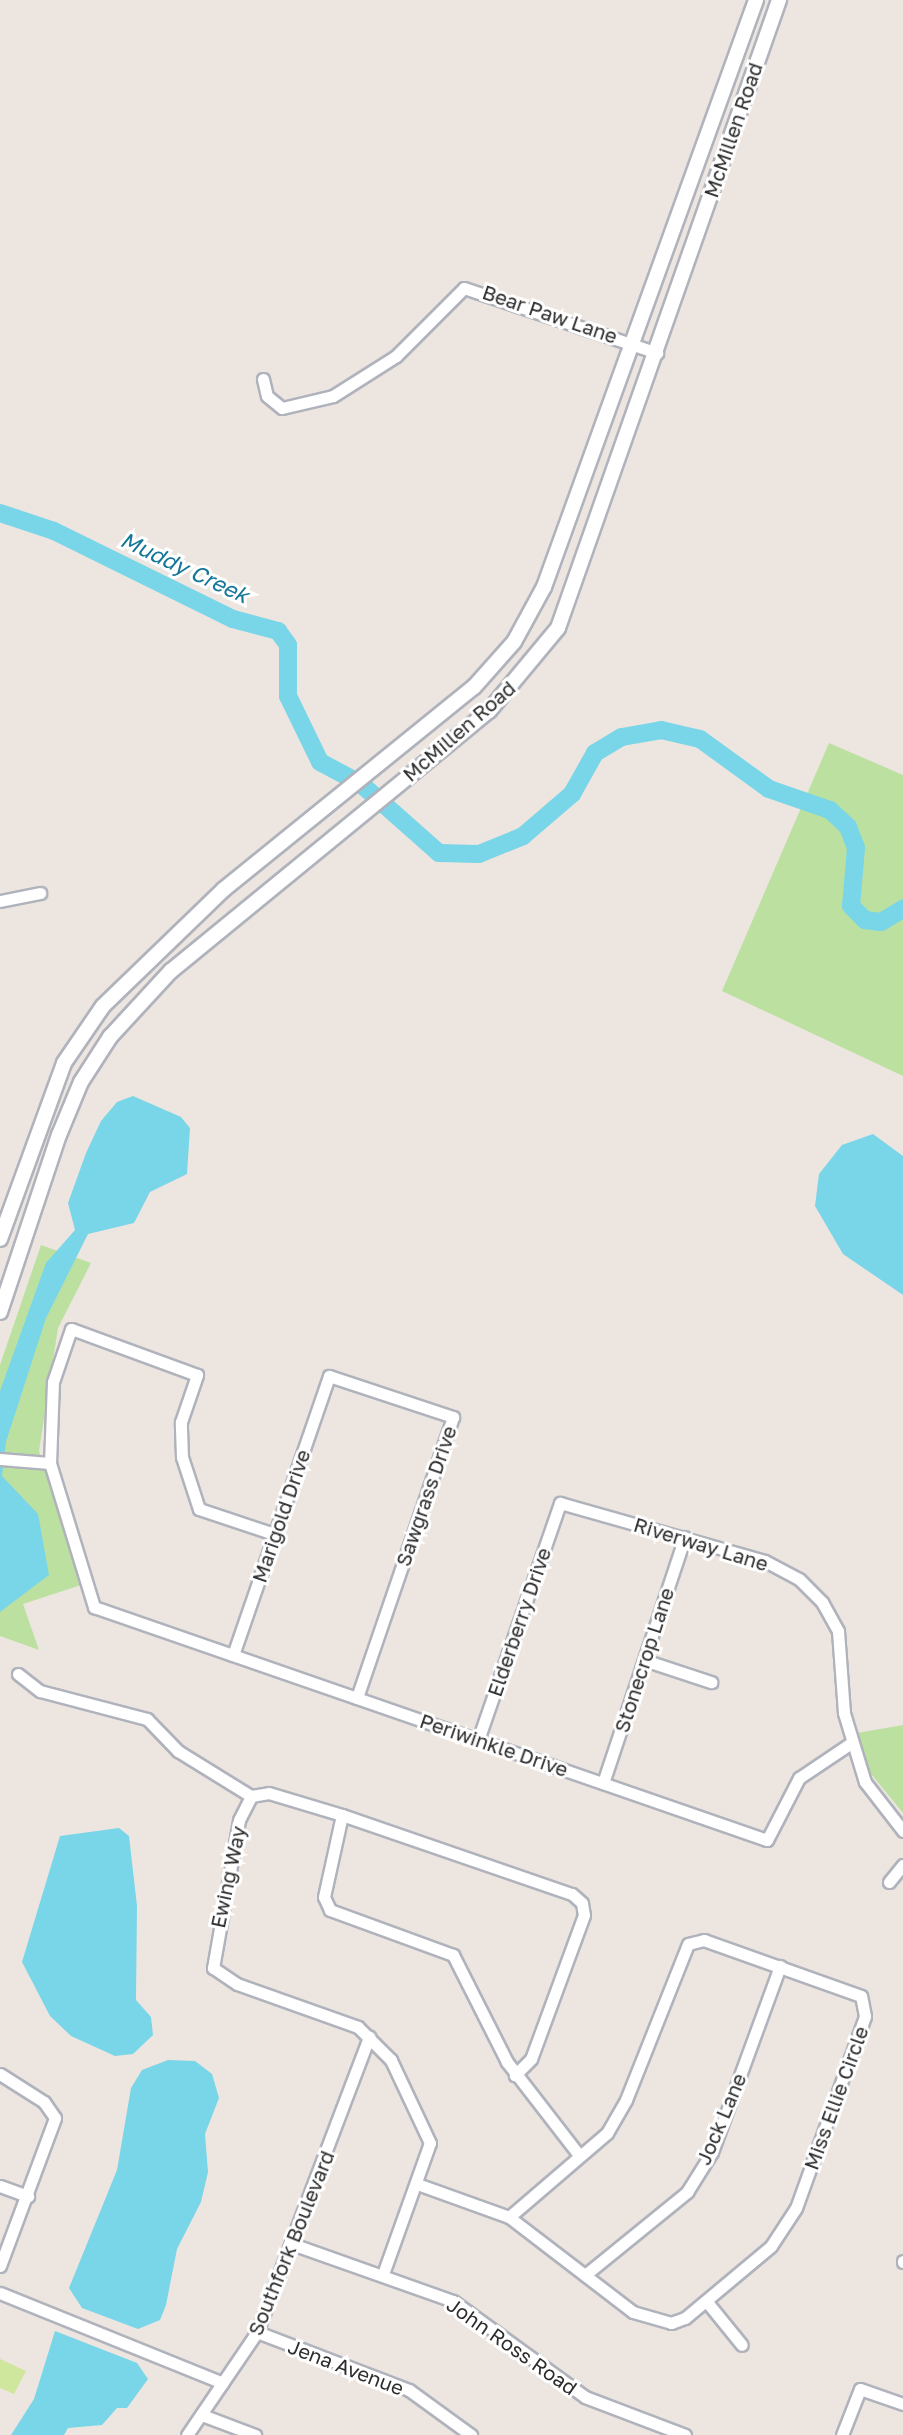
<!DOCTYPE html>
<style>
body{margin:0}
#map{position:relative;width:903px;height:2435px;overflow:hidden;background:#ede6e0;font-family:"Golos Text",sans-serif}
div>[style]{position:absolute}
.green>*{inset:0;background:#bce0a0}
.pitch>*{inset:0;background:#cee79c}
.water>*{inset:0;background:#79d5e8}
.river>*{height:18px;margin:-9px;padding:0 9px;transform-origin:9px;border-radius:9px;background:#79d5e8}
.roads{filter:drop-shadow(2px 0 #b0b3bc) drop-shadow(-2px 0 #b0b3bc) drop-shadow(0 2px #b0b3bc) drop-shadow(0 -2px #b0b3bc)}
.minor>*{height:11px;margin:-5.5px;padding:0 5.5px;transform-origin:5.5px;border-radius:5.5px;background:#fff}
.secondary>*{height:14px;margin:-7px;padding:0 7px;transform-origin:7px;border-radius:7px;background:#fff}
span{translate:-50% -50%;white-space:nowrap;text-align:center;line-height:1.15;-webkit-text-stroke:6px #fff;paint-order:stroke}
.street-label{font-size:20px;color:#2c2c2c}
.water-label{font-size:22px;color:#157797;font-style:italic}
</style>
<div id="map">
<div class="green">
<div style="clip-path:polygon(829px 743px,903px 775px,903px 1076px,722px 991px)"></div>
<div style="clip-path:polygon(41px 1245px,91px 1263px,58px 1328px,39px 1451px,81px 1585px,23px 1604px,39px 1650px,0 1636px,0 1365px)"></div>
<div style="clip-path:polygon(903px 1725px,903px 1813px,867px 1769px,857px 1733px)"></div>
</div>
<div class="pitch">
<div style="clip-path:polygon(0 2359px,26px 2371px,14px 2394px,0 2388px)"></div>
</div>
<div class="water">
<div style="clip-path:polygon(133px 1096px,181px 1117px,190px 1128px,187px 1174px,150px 1192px,134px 1223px,88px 1234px,46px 1318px,6px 1442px,2px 1476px,38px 1514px,49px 1575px,0 1612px,0 1391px,46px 1263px,75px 1230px,68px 1203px,86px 1153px,101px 1121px,117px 1102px)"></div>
<div style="clip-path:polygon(873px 1134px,903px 1156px,903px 1295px,843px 1254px,815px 1206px,819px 1174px,842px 1145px)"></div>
<div style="clip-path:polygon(119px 1828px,129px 1836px,137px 1906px,136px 2000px,151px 2017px,153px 2035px,133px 2054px,115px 2056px,71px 2036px,50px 2016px,22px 1962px,60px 1836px)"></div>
<div style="clip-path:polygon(168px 2060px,195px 2061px,212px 2074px,219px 2098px,205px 2134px,208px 2172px,201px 2202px,177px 2249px,166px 2305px,160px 2320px,138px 2329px,82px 2308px,69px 2288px,117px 2170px,131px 2088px,142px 2070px)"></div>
<div style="clip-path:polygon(55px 2331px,137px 2363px,148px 2379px,127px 2408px,117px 2408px,102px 2425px,68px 2428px,64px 2435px,11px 2435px,34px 2399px)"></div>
</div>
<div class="river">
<div style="left:0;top:513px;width:57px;rotate:18.4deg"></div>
<div style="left:54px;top:531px;width:199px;rotate:26.2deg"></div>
<div style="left:233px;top:619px;width:47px;rotate:14.9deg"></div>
<div style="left:278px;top:631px;width:17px;rotate:54deg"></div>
<div style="left:288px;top:645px;width:51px;rotate:90deg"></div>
<div style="left:288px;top:696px;width:73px;rotate:64.1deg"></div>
<div style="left:320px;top:762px;width:34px;rotate:28deg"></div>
<div style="left:361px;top:784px;width:104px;rotate:41.5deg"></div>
<div style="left:439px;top:853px;width:40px;rotate:1.4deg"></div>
<div style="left:479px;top:854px;width:48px;rotate:-22.2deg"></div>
<div style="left:523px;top:836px;width:65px;rotate:-40.6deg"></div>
<div style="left:572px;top:794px;width:47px;rotate:-60.7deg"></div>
<div style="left:595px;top:753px;width:31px;rotate:-31deg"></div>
<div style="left:622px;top:737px;width:40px;rotate:-10deg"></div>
<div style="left:661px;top:730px;width:40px;rotate:13deg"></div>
<div style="left:700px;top:739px;width:85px;rotate:35.9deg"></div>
<div style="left:769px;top:789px;width:65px;rotate:19deg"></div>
<div style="left:830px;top:810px;width:25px;rotate:43deg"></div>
<div style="left:848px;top:827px;width:22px;rotate:69deg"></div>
<div style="left:856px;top:848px;width:58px;rotate:94.9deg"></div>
<div style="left:851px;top:906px;width:20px;rotate:45deg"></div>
<div style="left:865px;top:920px;width:16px;rotate:7deg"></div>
<div style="left:881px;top:922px;width:26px;rotate:-31deg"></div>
</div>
<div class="roads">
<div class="minor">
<div style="left:263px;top:379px;width:17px;rotate:77deg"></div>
<div style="left:267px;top:396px;width:19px;rotate:39deg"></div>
<div style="left:282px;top:408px;width:52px;rotate:-13.2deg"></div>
<div style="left:333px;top:396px;width:75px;rotate:-32.4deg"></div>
<div style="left:396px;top:356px;width:96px;rotate:-45deg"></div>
<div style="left:464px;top:288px;width:204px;rotate:18.6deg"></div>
<div style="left:0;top:901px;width:41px;rotate:-11.3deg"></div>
<div style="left:0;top:1459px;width:50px;rotate:4.6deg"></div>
<div style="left:274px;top:1534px;width:79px;rotate:-161.6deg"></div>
<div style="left:199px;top:1509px;width:55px;rotate:-108.1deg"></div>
<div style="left:182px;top:1457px;width:35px;rotate:-92deg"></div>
<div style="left:181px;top:1422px;width:50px;rotate:-71.2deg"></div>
<div style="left:197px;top:1375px;width:134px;rotate:-159.9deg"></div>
<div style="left:71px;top:1329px;width:56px;rotate:108.8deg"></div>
<div style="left:53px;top:1382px;width:81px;rotate:92.1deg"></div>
<div style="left:50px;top:1463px;width:151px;rotate:73deg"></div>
<div style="left:94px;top:1607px;width:712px;rotate:19.1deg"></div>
<div style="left:767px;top:1840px;width:70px;rotate:-62.7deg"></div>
<div style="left:799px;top:1778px;width:63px;rotate:-33.9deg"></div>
<div style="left:233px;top:1655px;width:295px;rotate:-71deg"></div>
<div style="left:329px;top:1376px;width:131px;rotate:18.3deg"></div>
<div style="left:453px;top:1417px;width:297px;rotate:108.9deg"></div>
<div style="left:644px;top:1660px;width:71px;rotate:18.2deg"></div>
<div style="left:18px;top:1674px;width:28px;rotate:38deg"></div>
<div style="left:40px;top:1691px;width:111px;rotate:14.7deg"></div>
<div style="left:147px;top:1719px;width:45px;rotate:45.9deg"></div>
<div style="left:178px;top:1751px;width:86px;rotate:31.7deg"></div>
<div style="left:478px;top:1740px;width:251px;rotate:-70.9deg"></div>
<div style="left:560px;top:1503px;width:213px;rotate:15.8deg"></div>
<div style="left:765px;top:1561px;width:38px;rotate:28deg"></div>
<div style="left:799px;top:1579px;width:33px;rotate:45deg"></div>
<div style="left:822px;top:1602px;width:33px;rotate:61deg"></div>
<div style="left:838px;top:1631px;width:82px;rotate:85.8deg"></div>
<div style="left:844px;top:1713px;width:72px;rotate:73.1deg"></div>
<div style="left:865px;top:1782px;width:62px;rotate:52.2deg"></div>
<div style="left:603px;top:1783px;width:259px;rotate:-71.6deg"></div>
<div style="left:342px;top:1815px;width:84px;rotate:102.4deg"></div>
<div style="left:324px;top:1897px;width:14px;rotate:65deg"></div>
<div style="left:330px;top:1910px;width:131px;rotate:20.1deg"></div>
<div style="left:453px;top:1955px;width:120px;rotate:63.2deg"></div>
<div style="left:507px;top:2062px;width:118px;rotate:52.3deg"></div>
<div style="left:889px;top:1882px;width:22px;rotate:-51deg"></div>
<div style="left:0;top:2074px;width:52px;rotate:32.5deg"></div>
<div style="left:44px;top:2102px;width:19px;rotate:55deg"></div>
<div style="left:55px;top:2118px;width:158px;rotate:110.4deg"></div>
<div style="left:420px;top:2185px;width:95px;rotate:19.8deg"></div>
<div style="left:509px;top:2217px;width:156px;rotate:37.5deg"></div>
<div style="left:633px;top:2312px;width:40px;rotate:16deg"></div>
<div style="left:671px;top:2323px;width:15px;rotate:-20deg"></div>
<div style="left:685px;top:2318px;width:112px;rotate:-39.9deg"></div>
<div style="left:771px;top:2246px;width:45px;rotate:-56.7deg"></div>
<div style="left:796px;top:2208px;width:204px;rotate:-70.2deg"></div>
<div style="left:865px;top:2016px;width:20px;rotate:-101deg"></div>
<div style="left:861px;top:1996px;width:167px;rotate:-160.4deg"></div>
<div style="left:704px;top:1940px;width:16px;rotate:166deg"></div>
<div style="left:688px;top:1944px;width:168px;rotate:111.7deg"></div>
<div style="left:626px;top:2100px;width:38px;rotate:120deg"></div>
<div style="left:607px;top:2133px;width:129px;rotate:139.4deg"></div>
<div style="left:0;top:2186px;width:30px;rotate:20deg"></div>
<div style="left:292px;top:2244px;width:171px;rotate:19.5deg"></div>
<div style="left:453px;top:2301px;width:163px;rotate:36deg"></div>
<div style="left:585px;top:2397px;width:107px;rotate:20.8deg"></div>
<div style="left:903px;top:2261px;width:1px;rotate:90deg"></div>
<div style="left:383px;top:2274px;width:139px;rotate:-70.3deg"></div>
<div style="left:430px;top:2143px;width:92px;rotate:-115.2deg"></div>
<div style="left:391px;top:2060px;width:47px;rotate:-135deg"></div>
<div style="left:358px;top:2027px;width:128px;rotate:-160.4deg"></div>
<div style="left:237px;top:1984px;width:29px;rotate:-146deg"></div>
<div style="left:213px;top:1968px;width:150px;rotate:-80deg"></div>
<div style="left:239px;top:1820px;width:27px;rotate:-63deg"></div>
<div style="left:251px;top:1796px;width:18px;rotate:-9deg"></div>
<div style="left:269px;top:1793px;width:76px;rotate:16.8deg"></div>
<div style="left:342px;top:1815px;width:243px;rotate:19deg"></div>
<div style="left:572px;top:1894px;width:13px;rotate:42deg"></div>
<div style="left:582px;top:1903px;width:12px;rotate:81deg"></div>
<div style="left:584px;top:1915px;width:153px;rotate:110.2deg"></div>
<div style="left:531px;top:2059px;width:23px;rotate:135deg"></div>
<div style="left:585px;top:2275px;width:132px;rotate:-39.1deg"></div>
<div style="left:687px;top:2192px;width:47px;rotate:-58deg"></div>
<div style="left:712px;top:2152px;width:198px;rotate:-69.9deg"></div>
<div style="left:0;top:2293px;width:240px;rotate:22deg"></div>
<div style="left:707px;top:2302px;width:55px;rotate:50.9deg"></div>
<div style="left:257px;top:2332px;width:163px;rotate:20.9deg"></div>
<div style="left:409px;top:2390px;width:77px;rotate:36deg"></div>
<div style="left:202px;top:2415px;width:57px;rotate:20.7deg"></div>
<div style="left:187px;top:2435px;width:125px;rotate:-55.8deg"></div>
<div style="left:257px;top:2332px;width:316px;rotate:-69.2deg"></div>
<div style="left:842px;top:2435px;width:49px;rotate:-68.6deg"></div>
<div style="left:860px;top:2389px;width:46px;rotate:19.2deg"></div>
</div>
<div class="secondary">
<div style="left:0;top:1239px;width:187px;rotate:-70deg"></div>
<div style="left:64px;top:1063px;width:69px;rotate:-55.6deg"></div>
<div style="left:103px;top:1006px;width:167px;rotate:-44deg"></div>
<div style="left:223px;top:890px;width:323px;rotate:-39deg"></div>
<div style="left:474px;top:687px;width:60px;rotate:-48.4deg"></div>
<div style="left:514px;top:642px;width:63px;rotate:-61.4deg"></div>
<div style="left:544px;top:587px;width:624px;rotate:-70.14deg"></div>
<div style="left:0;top:1312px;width:187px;rotate:-71.6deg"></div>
<div style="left:59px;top:1135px;width:57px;rotate:-67.5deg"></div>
<div style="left:81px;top:1082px;width:54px;rotate:-57.2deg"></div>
<div style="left:110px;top:1037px;width:90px;rotate:-47.3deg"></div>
<div style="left:171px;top:971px;width:411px;rotate:-39.3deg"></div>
<div style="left:489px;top:711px;width:108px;rotate:-50.3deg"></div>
<div style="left:558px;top:628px;width:666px;rotate:-70.61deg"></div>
</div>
</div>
<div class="street-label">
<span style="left:733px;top:130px;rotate:-71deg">McMillen Road</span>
<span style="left:550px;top:314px;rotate:19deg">Bear Paw Lane</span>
<span style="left:459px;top:731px;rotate:-41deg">McMillen Road</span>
<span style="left:426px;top:1496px;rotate:-71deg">Sawgrass Drive</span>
<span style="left:281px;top:1516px;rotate:-71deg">Marigold Drive</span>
<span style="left:701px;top:1544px;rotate:17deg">Riverway Lane</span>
<span style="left:519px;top:1622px;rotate:-71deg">Elderberry Drive</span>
<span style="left:644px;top:1660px;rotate:-72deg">Stonecrop Lane</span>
<span style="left:494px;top:1745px;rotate:19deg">Periwinkle Drive</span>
<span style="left:228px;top:1877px;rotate:-78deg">Ewing Way</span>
<span style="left:836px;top:2098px;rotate:-70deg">Miss Ellie Circle</span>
<span style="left:721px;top:2119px;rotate:-67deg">Jock Lane</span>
<span style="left:291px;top:2243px;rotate:-68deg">Southfork Boulevard</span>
<span style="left:512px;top:2346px;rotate:35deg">John Ross Road</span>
<span style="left:346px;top:2367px;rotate:21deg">Jena Avenue</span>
</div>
<div class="water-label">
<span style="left:185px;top:567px;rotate:25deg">Muddy Creek</span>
</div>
</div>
